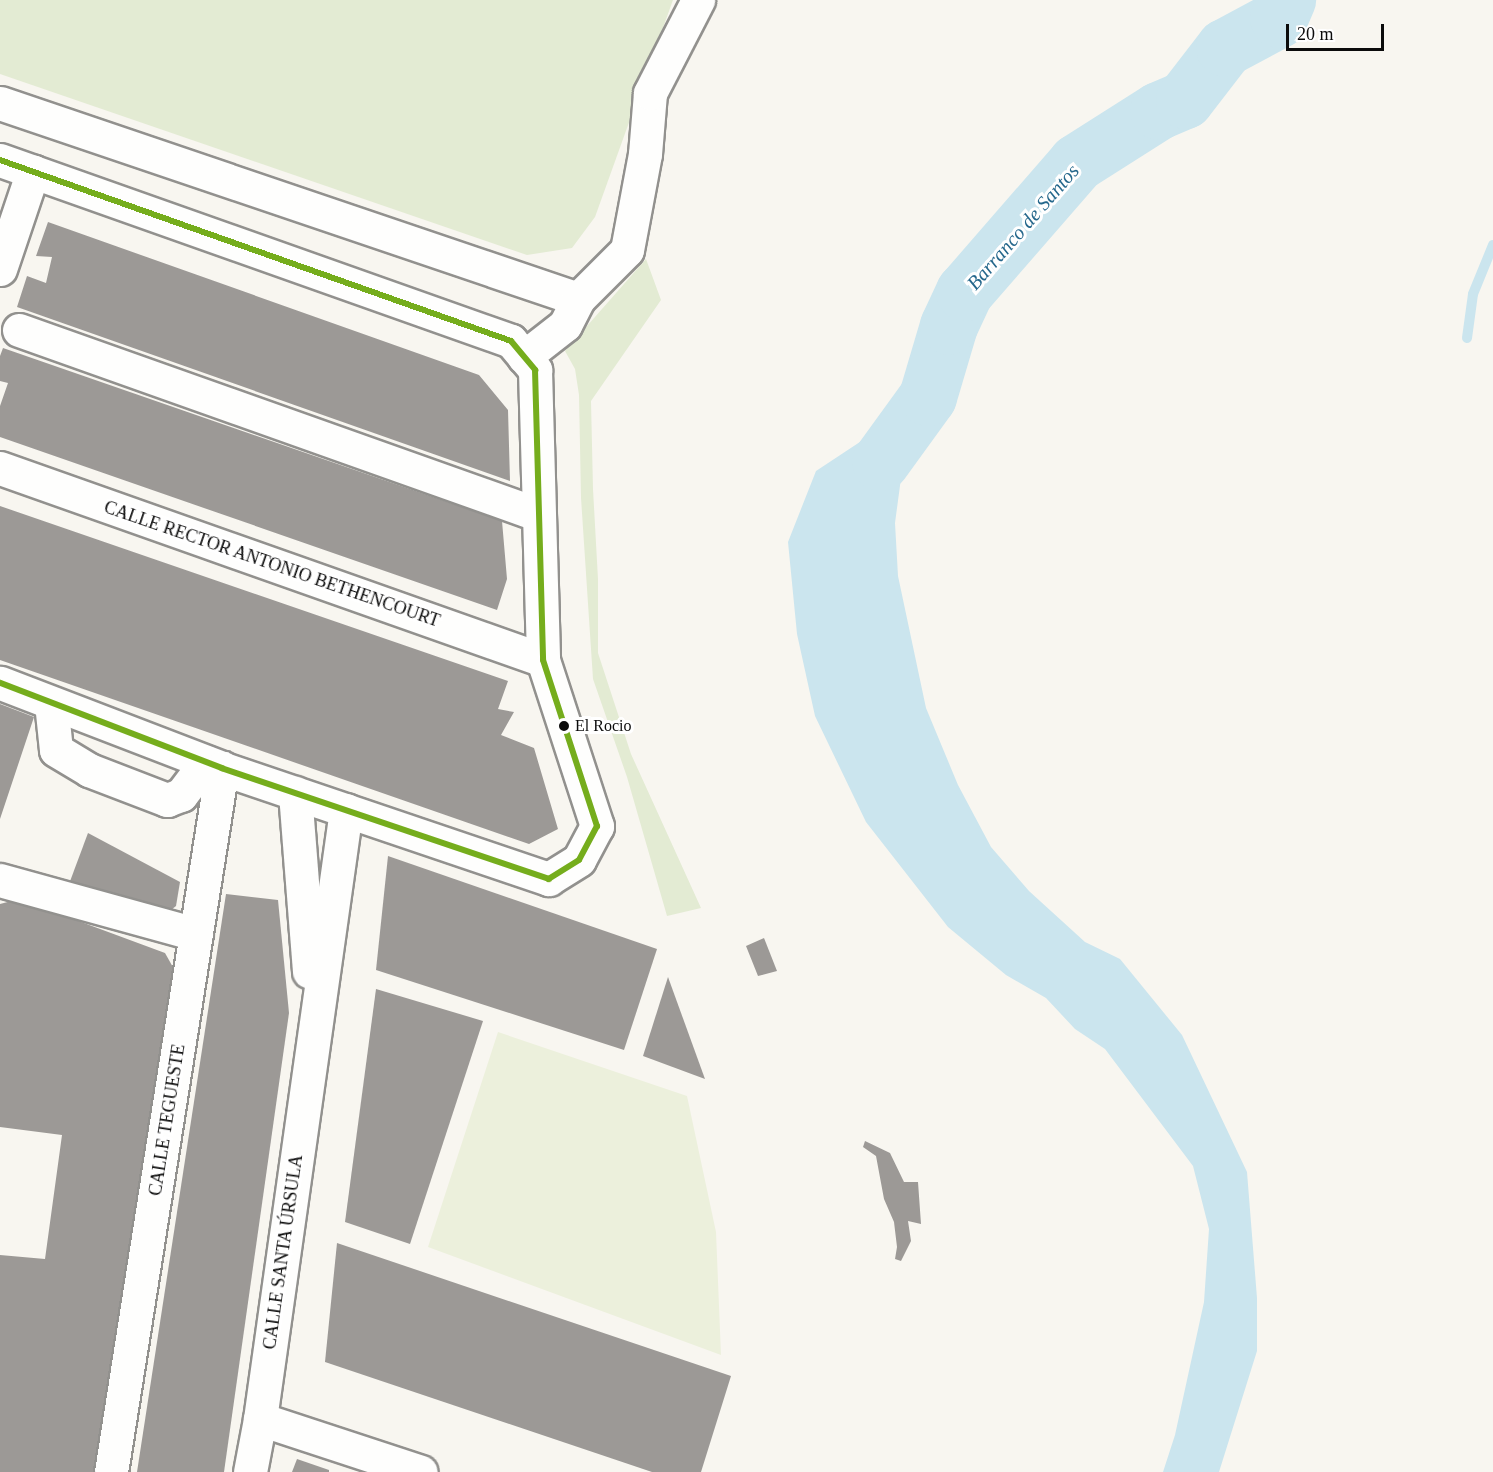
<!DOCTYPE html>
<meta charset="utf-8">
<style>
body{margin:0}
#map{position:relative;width:1493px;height:1472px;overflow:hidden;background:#f8f6f0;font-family:"Times New Roman",serif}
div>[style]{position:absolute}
.green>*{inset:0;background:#e3ebd3}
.pitch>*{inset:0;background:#ecf0dc}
.water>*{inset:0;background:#cbe5ee}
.stream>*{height:10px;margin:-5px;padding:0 5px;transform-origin:5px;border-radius:5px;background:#cbe5ee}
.river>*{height:58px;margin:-29px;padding:0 29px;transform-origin:29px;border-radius:29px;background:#cbe5ee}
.building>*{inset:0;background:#9c9996}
.roads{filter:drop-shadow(2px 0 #92918e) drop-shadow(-2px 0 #92918e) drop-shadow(0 2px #92918e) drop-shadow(0 -2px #92918e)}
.minor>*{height:33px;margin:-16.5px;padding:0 16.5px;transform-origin:16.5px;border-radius:16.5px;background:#fefefd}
.bus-1>*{height:6px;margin:-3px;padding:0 3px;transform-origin:3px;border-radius:3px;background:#75ad1c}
.dots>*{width:16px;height:16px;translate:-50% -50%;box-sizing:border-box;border:3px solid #fff;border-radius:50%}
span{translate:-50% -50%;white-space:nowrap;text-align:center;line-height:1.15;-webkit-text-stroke:6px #fff;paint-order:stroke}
.bus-label{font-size:16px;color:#0b0b0b}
.left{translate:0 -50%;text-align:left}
.street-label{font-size:18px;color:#0b0b0b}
.water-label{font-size:20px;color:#26688c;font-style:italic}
.scale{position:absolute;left:1286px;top:24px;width:98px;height:27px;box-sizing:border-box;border:3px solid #0b0b0b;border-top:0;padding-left:8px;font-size:18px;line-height:21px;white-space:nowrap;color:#0b0b0b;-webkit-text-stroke:4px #fff;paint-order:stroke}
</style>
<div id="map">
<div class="green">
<div style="clip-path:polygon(0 0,673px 0,595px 217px,572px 248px,527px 255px,0 74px)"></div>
<div style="clip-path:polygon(646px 259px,661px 300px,591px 401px,593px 489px,598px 579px,598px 653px,631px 754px,701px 908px,667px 916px,627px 777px,593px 679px,581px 498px,579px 395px,575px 369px,565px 351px)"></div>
</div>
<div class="pitch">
<div style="clip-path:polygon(498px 1032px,687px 1096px,716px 1232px,721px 1355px,428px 1247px)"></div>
</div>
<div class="water">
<div style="clip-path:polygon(928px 397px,904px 456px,895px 523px,898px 576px,926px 708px,958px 785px,991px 847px,1029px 891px,1085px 942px,1120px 959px,1182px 1035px,1247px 1172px,1257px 1298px,1257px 1351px,1219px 1472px,1163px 1472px,1175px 1435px,1204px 1302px,1209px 1229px,1193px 1166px,1105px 1049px,1075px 1029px,1046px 998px,1006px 975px,948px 927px,866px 822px,815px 716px,797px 634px,788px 542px,816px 471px)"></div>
</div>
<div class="stream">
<div style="left:1467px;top:338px;width:44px;rotate:-82.2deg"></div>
<div style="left:1473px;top:294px;width:53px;rotate:-67.8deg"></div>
</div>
<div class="river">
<div style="left:881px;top:462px;width:80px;rotate:-54.1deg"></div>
<div style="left:928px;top:397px;width:74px;rotate:-73.5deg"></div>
<div style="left:949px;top:326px;width:38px;rotate:-65deg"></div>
<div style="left:965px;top:292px;width:171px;rotate:-49deg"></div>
<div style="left:1077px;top:163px;width:97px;rotate:-32.4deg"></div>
<div style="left:1159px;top:111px;width:28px;rotate:-23deg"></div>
<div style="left:1185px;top:100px;width:66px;rotate:-52.4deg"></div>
<div style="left:1225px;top:48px;width:61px;rotate:-28.2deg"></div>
<div style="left:1279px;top:19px;width:21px;rotate:-67deg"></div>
</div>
<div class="building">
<div style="clip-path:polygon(48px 222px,479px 375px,508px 410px,510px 481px,17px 307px,27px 276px,46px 283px,52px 257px,36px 256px)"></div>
<div style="clip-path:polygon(3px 348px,502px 521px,507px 579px,497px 610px,0 437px,0 406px,8px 383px,0 381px,0 356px)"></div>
<div style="clip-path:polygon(0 506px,508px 681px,498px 709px,514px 712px,501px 735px,534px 748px,558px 829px,529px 844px,0 660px)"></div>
<div style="clip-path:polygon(0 704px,34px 717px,0 819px)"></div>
<div style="clip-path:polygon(88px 833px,180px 882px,176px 906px,162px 917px,69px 884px)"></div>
<div style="clip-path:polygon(388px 856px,657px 949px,624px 1050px,376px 970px)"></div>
<div style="clip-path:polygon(226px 894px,278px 900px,289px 1013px,224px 1472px,137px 1472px)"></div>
<div style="clip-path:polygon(19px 899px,165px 953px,174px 969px,98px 1472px,0 1472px,0 1255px,45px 1259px,62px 1135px,0 1127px,0 904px)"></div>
<div style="clip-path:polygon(764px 938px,777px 971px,758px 976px,746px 946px)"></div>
<div style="clip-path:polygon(668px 977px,705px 1079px,643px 1056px)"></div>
<div style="clip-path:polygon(376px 989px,483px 1021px,410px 1244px,345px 1222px)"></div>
<div style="clip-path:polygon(865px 1141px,890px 1153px,904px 1182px,918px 1182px,921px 1224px,908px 1221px,911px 1241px,901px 1261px,895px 1259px,897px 1247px,894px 1222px,884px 1199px,876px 1156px,863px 1147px)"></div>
<div style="clip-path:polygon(337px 1243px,731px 1376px,701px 1472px,652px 1472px,325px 1362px)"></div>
<div style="clip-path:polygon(297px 1459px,329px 1470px,329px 1472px,292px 1472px)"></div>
</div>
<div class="roads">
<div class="minor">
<div style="left:0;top:103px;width:610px;rotate:18.73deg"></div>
<div style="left:0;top:160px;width:542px;rotate:19.5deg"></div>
<div style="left:511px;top:341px;width:38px;rotate:50deg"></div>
<div style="left:535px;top:370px;width:290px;rotate:88.4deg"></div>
<div style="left:543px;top:660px;width:175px;rotate:72deg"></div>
<div style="left:597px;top:826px;width:38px;rotate:118deg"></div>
<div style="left:579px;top:860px;width:36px;rotate:148deg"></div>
<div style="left:549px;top:879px;width:345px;rotate:-161.3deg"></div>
<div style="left:222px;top:768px;width:238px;rotate:-159deg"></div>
<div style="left:0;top:269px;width:103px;rotate:-71.4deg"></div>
<div style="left:19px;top:330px;width:550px;rotate:19.56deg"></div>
<div style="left:524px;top:357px;width:52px;rotate:-38deg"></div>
<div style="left:565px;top:325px;width:29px;rotate:-63deg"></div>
<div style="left:578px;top:299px;width:69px;rotate:-45deg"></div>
<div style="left:627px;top:250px;width:98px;rotate:-79.4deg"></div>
<div style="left:645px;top:154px;width:61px;rotate:-85.3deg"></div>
<div style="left:650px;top:93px;width:105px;rotate:-62.7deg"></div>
<div style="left:0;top:468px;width:576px;rotate:19.47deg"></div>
<div style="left:51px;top:703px;width:47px;rotate:83.9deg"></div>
<div style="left:56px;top:750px;width:39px;rotate:31deg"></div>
<div style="left:89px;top:770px;width:84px;rotate:21deg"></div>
<div style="left:167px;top:800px;width:15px;rotate:-20deg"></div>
<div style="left:181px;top:795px;width:41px;rotate:-52.9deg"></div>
<div style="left:295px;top:793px;width:179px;rotate:85.5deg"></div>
<div style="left:0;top:880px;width:203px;rotate:15.4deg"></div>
<div style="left:260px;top:1419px;width:169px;rotate:18.2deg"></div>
<div style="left:111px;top:1472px;width:713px;rotate:-81.04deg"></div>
<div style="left:250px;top:1472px;width:54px;rotate:-79.3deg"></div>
<div style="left:260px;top:1419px;width:615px;rotate:-81.96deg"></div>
</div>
</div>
<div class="bus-1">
<div style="left:0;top:160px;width:542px;rotate:19.5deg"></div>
<div style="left:511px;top:341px;width:38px;rotate:50deg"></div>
<div style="left:535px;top:370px;width:290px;rotate:88.4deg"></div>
<div style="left:543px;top:660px;width:175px;rotate:72deg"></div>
<div style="left:597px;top:826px;width:38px;rotate:118deg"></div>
<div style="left:579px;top:860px;width:36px;rotate:148deg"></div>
<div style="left:549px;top:879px;width:345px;rotate:-161.3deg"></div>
<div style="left:222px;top:768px;width:238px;rotate:-159deg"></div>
</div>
<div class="dots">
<div style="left:564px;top:726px;background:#0b0b0b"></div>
</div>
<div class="bus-label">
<span class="left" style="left:575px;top:726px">El Rocio</span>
</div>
<div class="street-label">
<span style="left:272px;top:564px;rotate:19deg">CALLE RECTOR ANTONIO BETHENCOURT</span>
<span style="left:167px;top:1120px;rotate:-81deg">CALLE TEGUESTE</span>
<span style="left:283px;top:1252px;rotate:-82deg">CALLE SANTA ÚRSULA</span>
</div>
<div class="water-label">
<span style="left:1023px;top:227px;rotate:-49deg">Barranco de Santos</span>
</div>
<div class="scale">20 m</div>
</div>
